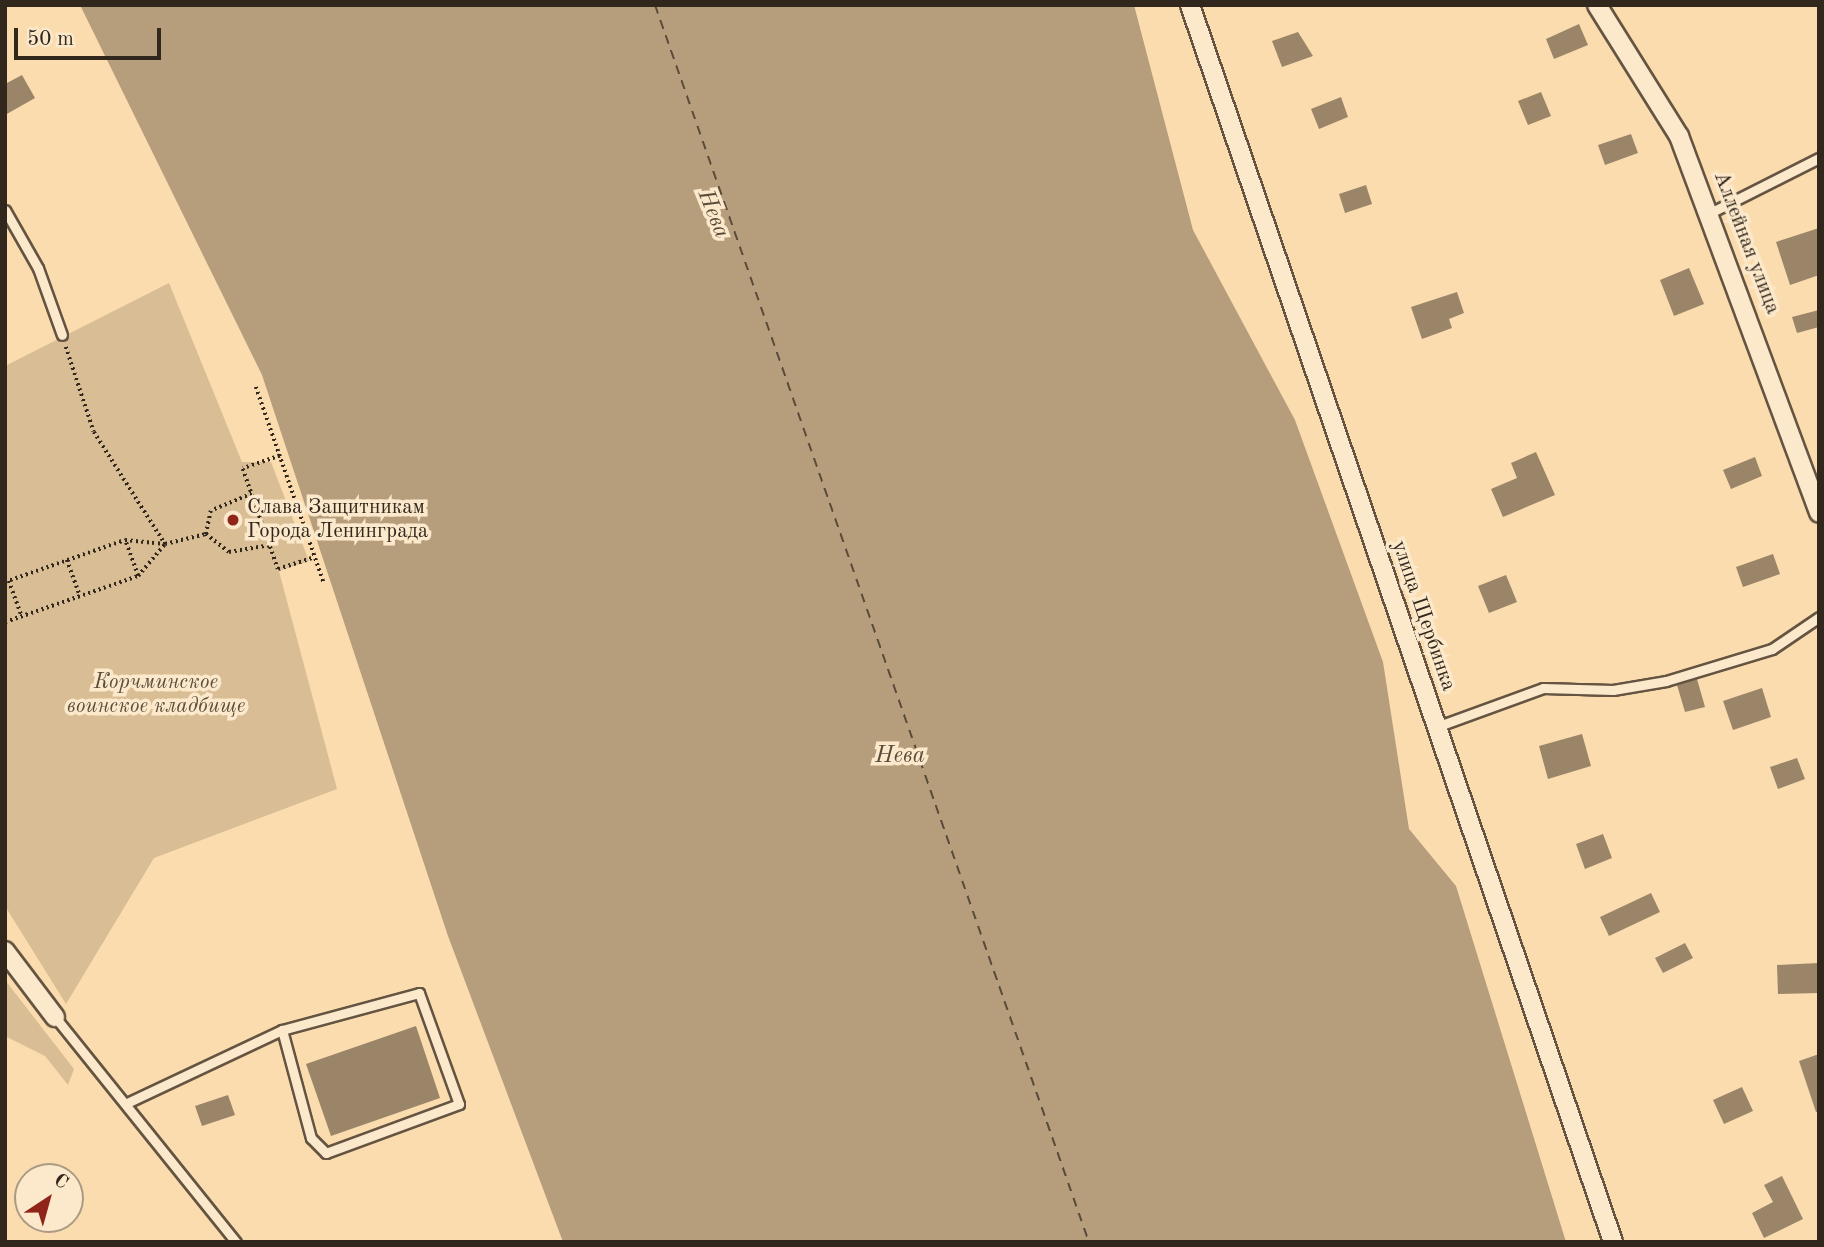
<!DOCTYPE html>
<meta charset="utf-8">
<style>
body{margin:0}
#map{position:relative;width:1824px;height:1247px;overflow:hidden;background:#fbdcae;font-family:"Old Standard TT",serif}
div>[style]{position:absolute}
.green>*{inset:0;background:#d9bd95}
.water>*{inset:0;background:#b69e7d}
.ferry>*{height:2px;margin-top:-1px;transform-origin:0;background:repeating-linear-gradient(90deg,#594b3a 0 9px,transparent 0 16px)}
.building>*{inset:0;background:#9a8568}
.path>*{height:3.5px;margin-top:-1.75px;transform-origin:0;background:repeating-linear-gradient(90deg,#31271d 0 2px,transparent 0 5.5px)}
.roads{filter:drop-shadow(2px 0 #645441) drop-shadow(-2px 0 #645441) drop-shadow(0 2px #645441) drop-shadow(0 -2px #645441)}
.lane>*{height:9px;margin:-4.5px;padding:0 4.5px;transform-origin:4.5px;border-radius:4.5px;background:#fce8ca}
.street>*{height:18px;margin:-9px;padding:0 9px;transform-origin:9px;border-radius:9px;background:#fce8ca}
.dots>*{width:19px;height:19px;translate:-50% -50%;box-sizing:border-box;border:4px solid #fce8ca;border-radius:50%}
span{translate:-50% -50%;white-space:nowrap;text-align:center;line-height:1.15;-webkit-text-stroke:7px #fce8ca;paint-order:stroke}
.street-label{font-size:21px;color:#31271d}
.poi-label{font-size:21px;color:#31271d}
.left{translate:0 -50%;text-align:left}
.park-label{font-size:21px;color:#5b4c3b;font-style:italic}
.water-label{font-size:23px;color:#594b3a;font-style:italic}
.frame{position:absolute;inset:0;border:7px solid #31271d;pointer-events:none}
.north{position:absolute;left:14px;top:1163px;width:70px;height:70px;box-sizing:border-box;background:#fce8ca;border:2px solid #ab9b85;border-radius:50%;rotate:36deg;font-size:19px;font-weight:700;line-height:28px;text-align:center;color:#31271d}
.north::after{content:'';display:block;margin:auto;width:24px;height:32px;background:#8f2418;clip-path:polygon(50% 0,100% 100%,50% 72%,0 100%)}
.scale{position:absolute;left:14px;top:28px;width:147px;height:32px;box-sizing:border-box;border:4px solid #31271d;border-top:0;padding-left:9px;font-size:21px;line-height:24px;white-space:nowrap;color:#31271d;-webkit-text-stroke:5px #fce8ca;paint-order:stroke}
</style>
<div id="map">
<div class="green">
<div style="clip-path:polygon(169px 283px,242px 462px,271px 462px,309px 561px,279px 571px,337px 789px,154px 858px,66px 1004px,5px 906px,5px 366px)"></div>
<div style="clip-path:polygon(5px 980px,74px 1069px,68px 1085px,45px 1056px,5px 1036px)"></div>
</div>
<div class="water">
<div style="clip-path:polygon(80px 5px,1134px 5px,1193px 230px,1295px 420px,1383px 662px,1409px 829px,1456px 886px,1566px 1242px,563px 1242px,448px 936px,262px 375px)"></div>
</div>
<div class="ferry">
<div style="left:655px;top:5px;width:1311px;rotate:70.67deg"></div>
</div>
<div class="building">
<div style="clip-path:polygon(1579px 24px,1588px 45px,1554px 59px,1546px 39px)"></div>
<div style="clip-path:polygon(1298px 32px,1313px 56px,1282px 67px,1272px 41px)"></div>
<div style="clip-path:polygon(22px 75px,35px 98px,5px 115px,5px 84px)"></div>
<div style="clip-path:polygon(1541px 92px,1551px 116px,1528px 125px,1518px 101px)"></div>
<div style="clip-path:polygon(1341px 97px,1348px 117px,1319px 129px,1311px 109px)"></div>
<div style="clip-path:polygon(1631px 134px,1638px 153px,1605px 165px,1598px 145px)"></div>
<div style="clip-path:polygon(1366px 185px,1372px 204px,1345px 213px,1339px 194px)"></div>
<div style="clip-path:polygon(1819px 228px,1819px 275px,1790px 285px,1776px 242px)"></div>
<div style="clip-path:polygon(1689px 268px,1704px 304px,1674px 316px,1660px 280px)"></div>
<div style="clip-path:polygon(1457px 292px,1464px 313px,1449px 319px,1452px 328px,1422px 339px,1411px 307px)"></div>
<div style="clip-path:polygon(1819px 310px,1819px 327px,1797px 333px,1792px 317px)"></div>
<div style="clip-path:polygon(1536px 452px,1555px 495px,1503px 517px,1491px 489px,1517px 478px,1511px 463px)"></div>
<div style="clip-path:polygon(1755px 457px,1762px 476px,1731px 489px,1723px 470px)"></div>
<div style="clip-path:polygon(1773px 554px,1780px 574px,1743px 587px,1736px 567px)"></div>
<div style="clip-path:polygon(1506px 575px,1517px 602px,1489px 613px,1478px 586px)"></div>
<div style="clip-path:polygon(1697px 679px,1705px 707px,1685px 712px,1677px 685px)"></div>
<div style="clip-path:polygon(1762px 688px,1771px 717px,1733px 730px,1723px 701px)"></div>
<div style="clip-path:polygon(1582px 734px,1591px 766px,1548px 779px,1539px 746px)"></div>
<div style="clip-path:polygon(1797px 758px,1805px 779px,1778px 789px,1770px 767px)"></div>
<div style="clip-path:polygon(1603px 834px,1612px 858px,1585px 869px,1576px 844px)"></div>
<div style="clip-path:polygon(1651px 893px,1660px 912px,1609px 936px,1600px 917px)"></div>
<div style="clip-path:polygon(1685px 943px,1693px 958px,1663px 973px,1655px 958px)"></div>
<div style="clip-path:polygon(1819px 963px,1819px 993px,1778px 994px,1777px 965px)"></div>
<div style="clip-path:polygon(416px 1026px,440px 1098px,331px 1136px,306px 1064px)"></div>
<div style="clip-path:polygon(1819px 1054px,1819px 1112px,1816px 1112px,1799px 1061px)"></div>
<div style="clip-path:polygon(1742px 1087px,1753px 1111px,1724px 1124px,1713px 1100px)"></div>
<div style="clip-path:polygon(228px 1095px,235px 1115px,202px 1126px,195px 1106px)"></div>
<div style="clip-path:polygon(1782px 1176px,1803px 1219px,1764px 1238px,1752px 1213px,1773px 1202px,1764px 1185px)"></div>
</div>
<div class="path">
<div style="left:66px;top:347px;width:89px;rotate:71.8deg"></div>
<div style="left:94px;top:432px;width:133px;rotate:57.6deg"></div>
<div style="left:256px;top:387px;width:207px;rotate:70.9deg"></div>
<div style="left:280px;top:456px;width:39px;rotate:161deg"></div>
<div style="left:243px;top:469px;width:106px;rotate:70.7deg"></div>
<div style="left:278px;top:569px;width:38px;rotate:-18deg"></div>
<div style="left:252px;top:494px;width:44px;rotate:157.5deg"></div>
<div style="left:211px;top:511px;width:24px;rotate:102deg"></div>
<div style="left:206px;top:534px;width:29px;rotate:38deg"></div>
<div style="left:229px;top:552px;width:42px;rotate:-9.7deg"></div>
<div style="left:67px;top:560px;width:38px;rotate:70deg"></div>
<div style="left:138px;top:576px;width:42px;rotate:-49.8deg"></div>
<div style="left:9px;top:581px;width:37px;rotate:70deg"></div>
<div style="left:5px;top:582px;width:127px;rotate:-19.3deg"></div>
<div style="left:125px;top:540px;width:40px;rotate:5.7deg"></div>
<div style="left:165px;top:544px;width:42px;rotate:-13.7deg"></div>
<div style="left:5px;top:622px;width:141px;rotate:-19.1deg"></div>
<div style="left:138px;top:576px;width:38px;rotate:-110deg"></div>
</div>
<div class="roads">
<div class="lane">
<div style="left:5px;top:210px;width:67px;rotate:60.4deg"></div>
<div style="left:38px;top:268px;width:71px;rotate:70.3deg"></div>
<div style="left:1712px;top:212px;width:120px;rotate:-26.8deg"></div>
<div style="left:1436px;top:727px;width:114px;rotate:-20deg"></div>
<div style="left:1543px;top:688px;width:70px;rotate:1.6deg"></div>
<div style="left:1613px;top:690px;width:54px;rotate:-9.6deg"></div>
<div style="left:1666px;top:681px;width:111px;rotate:-16.8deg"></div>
<div style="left:1772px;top:649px;width:57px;rotate:-34.2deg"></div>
<div style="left:55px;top:1017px;width:289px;rotate:51.2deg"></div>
<div style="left:129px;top:1102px;width:169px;rotate:-25.2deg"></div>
<div style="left:282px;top:1030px;width:142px;rotate:-15.1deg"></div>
<div style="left:419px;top:993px;width:118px;rotate:70.2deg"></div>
<div style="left:459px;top:1104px;width:142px;rotate:159.8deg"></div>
<div style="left:326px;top:1153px;width:21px;rotate:-135deg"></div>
<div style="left:311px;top:1138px;width:112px;rotate:-105deg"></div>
</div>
<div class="street">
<div style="left:1190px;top:5px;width:1307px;rotate:71.12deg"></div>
<div style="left:1597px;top:5px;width:155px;rotate:58deg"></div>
<div style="left:1679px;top:136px;width:402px;rotate:69.6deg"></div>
<div style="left:5px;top:951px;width:83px;rotate:52.9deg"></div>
</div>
</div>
<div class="dots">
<div style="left:233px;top:520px;background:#8f2418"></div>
</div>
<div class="street-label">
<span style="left:1746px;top:243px;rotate:69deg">Аллейная улица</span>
<span style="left:1423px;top:616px;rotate:71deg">улица Щербинка</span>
</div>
<div class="poi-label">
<span class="left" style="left:247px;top:520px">Слава Защитникам<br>Города Ленинграда</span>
</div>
<div class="park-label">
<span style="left:156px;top:695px">Корчминское<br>воинское кладбище</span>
</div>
<div class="water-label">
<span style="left:713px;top:214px;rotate:68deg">Нева</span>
<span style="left:900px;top:756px">Нева</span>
</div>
<div class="frame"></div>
<div class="north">С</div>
<div class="scale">50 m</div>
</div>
